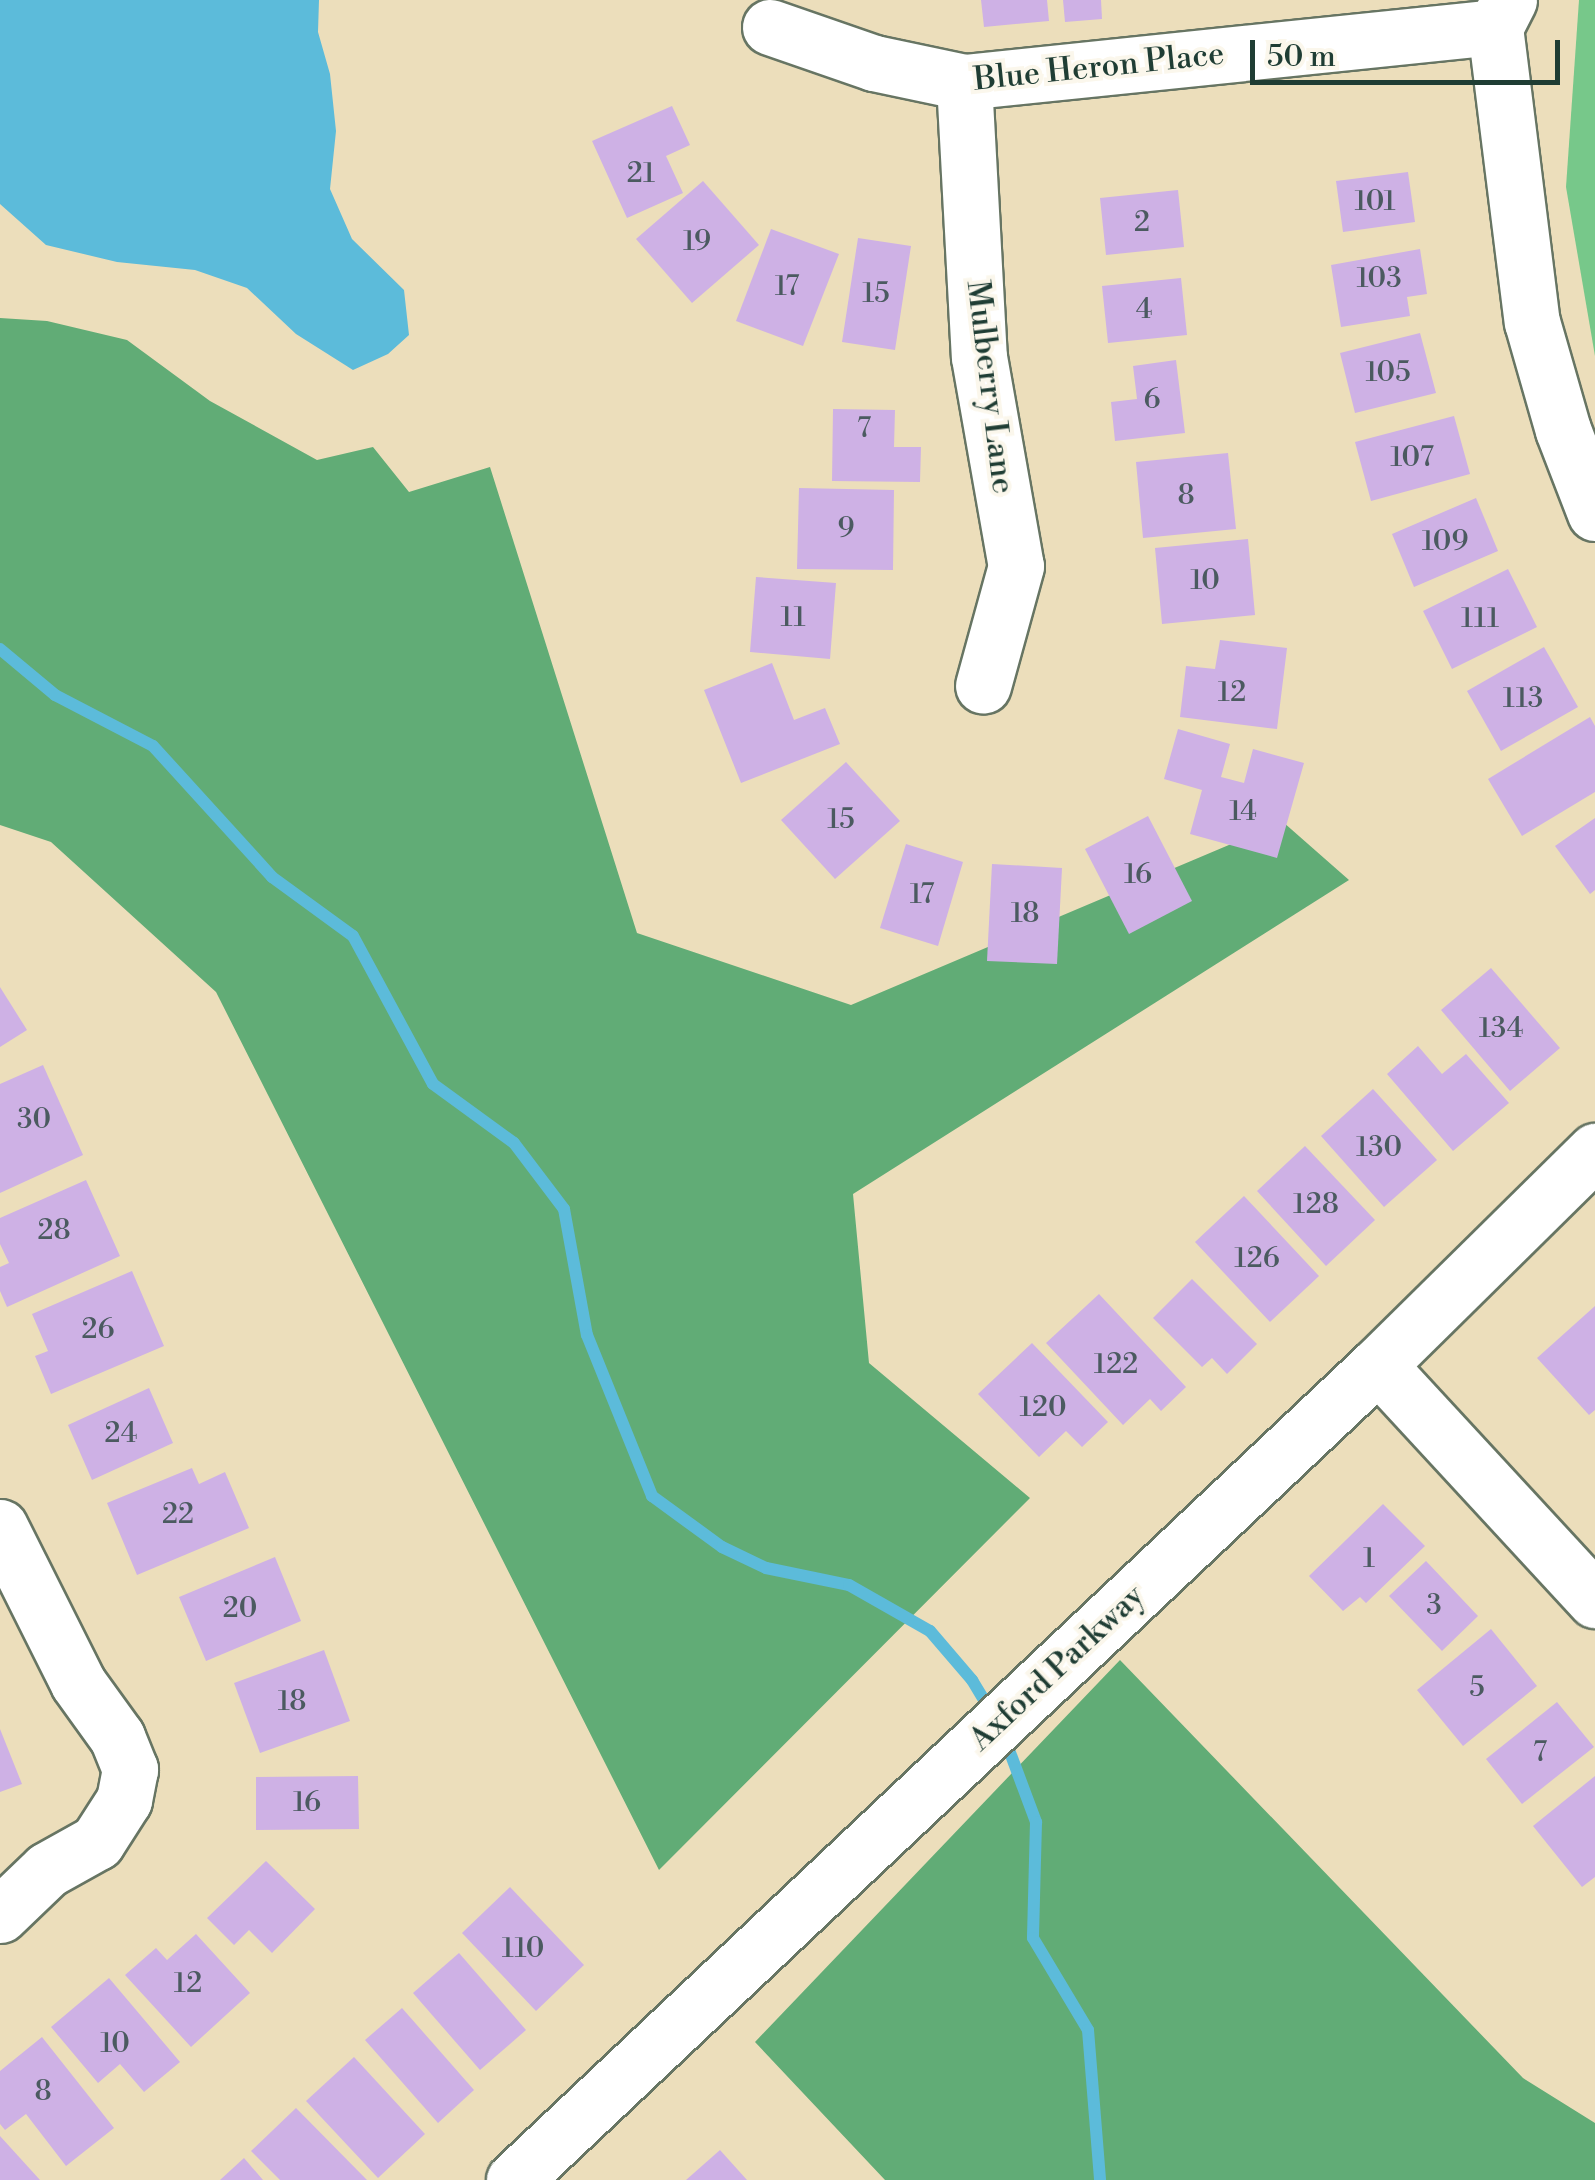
<!DOCTYPE html>
<style>
body{margin:0}
#map{position:relative;width:1595px;height:2180px;overflow:hidden;background:#ecdebb;font-family:"Libre Bodoni",serif}
div>[style]{position:absolute}
.green>*{inset:0;background:#77c88a}
.forest>*{inset:0;background:#61ac76}
.water>*{inset:0;background:#5cbbda}
.stream>*{height:12px;margin:-6px;padding:0 6px;transform-origin:6px;border-radius:6px;background:#5cbbda}
.building>*{inset:0;background:#ceb1e5}
.roads{filter:drop-shadow(2px 0 #677563) drop-shadow(-2px 0 #677563) drop-shadow(0 2px #677563) drop-shadow(0 -2px #677563)}
.minor>*{height:55px;margin:-27.5px;padding:0 27.5px;transform-origin:27.5px;border-radius:27.5px;background:#fff}
span{translate:-50% -50%;white-space:nowrap;text-align:center;line-height:1.15;-webkit-text-stroke:8px #fbf7ec;paint-order:stroke}
.number-label{font-size:28px;color:#4b5a60}
.number-label span{-webkit-text-stroke-width:0}
.street-label{font-size:32px;color:#1f3d34}
.scale{position:absolute;left:1250px;top:40px;width:310px;height:45px;box-sizing:border-box;border:5px solid #1f3d34;border-top:0;padding-left:12px;font-size:30px;line-height:35px;white-space:nowrap;color:#1f3d34;-webkit-text-stroke:8px #fbf7ec;paint-order:stroke}
</style>
<div id="map">
<div class="green">
<div style="clip-path:polygon(1579px 0,1595px 0,1595px 356px,1566px 187px)"></div>
</div>
<div class="forest">
<div style="clip-path:polygon(0 318px,47px 321px,127px 340px,210px 401px,317px 460px,373px 447px,409px 492px,490px 467px,637px 933px,851px 1005px,1283px 822px,1349px 880px,853px 1194px,869px 1363px,1030px 1498px,659px 1870px,216px 992px,51px 842px,0 825px)"></div>
<div style="clip-path:polygon(1120px 1660px,1523px 2078px,1595px 2123px,1595px 2180px,885px 2180px,755px 2042px)"></div>
</div>
<div class="water">
<div style="clip-path:polygon(0 0,319px 0,318px 32px,330px 74px,336px 131px,330px 189px,352px 239px,404px 290px,409px 335px,388px 354px,353px 370px,296px 334px,247px 288px,195px 270px,117px 262px,46px 245px,0 204px)"></div>
</div>
<div class="stream">
<div style="left:0;top:649px;width:72px;rotate:39.9deg"></div>
<div style="left:55px;top:695px;width:110px;rotate:27.5deg"></div>
<div style="left:153px;top:746px;width:177px;rotate:47.7deg"></div>
<div style="left:272px;top:877px;width:100px;rotate:36.1deg"></div>
<div style="left:353px;top:936px;width:168px;rotate:61.6deg"></div>
<div style="left:433px;top:1084px;width:100px;rotate:36.1deg"></div>
<div style="left:514px;top:1143px;width:83px;rotate:52.9deg"></div>
<div style="left:564px;top:1209px;width:128px;rotate:79.7deg"></div>
<div style="left:587px;top:1335px;width:174px;rotate:68deg"></div>
<div style="left:652px;top:1496px;width:87px;rotate:36.1deg"></div>
<div style="left:722px;top:1547px;width:49px;rotate:25.5deg"></div>
<div style="left:766px;top:1568px;width:85px;rotate:11.6deg"></div>
<div style="left:849px;top:1585px;width:93px;rotate:29.6deg"></div>
<div style="left:930px;top:1631px;width:65px;rotate:49.4deg"></div>
<div style="left:972px;top:1680px;width:37px;rotate:59deg"></div>
<div style="left:1005px;top:1739px;width:89px;rotate:69.5deg"></div>
<div style="left:1036px;top:1822px;width:116px;rotate:91.5deg"></div>
<div style="left:1033px;top:1938px;width:107px;rotate:59.1deg"></div>
<div style="left:1088px;top:2030px;width:150px;rotate:85.4deg"></div>
</div>
<div class="building">
<div style="clip-path:polygon(981px 0,1047px 0,1049px 21px,984px 27px)"></div>
<div style="clip-path:polygon(1063px 0,1101px 0,1102px 19px,1065px 22px)"></div>
<div style="clip-path:polygon(672px 106px,690px 145px,666px 156px,683px 193px,627px 218px,592px 141px)"></div>
<div style="clip-path:polygon(1408px 172px,1415px 222px,1343px 232px,1336px 181px)"></div>
<div style="clip-path:polygon(703px 181px,759px 245px,692px 303px,636px 239px)"></div>
<div style="clip-path:polygon(1178px 190px,1184px 247px,1106px 255px,1100px 198px)"></div>
<div style="clip-path:polygon(771px 229px,839px 254px,803px 346px,736px 321px)"></div>
<div style="clip-path:polygon(858px 238px,911px 246px,895px 350px,842px 342px)"></div>
<div style="clip-path:polygon(1420px 249px,1427px 294px,1407px 297px,1410px 316px,1341px 327px,1331px 265px)"></div>
<div style="clip-path:polygon(1181px 278px,1187px 335px,1108px 343px,1102px 286px)"></div>
<div style="clip-path:polygon(1420px 333px,1436px 393px,1355px 413px,1340px 353px)"></div>
<div style="clip-path:polygon(1176px 360px,1185px 433px,1115px 441px,1111px 402px,1137px 399px,1133px 366px)"></div>
<div style="clip-path:polygon(833px 409px,895px 410px,894px 447px,921px 447px,920px 482px,832px 481px)"></div>
<div style="clip-path:polygon(1454px 416px,1470px 474px,1371px 501px,1355px 442px)"></div>
<div style="clip-path:polygon(1228px 453px,1236px 529px,1143px 538px,1136px 462px)"></div>
<div style="clip-path:polygon(799px 488px,894px 490px,893px 570px,797px 569px)"></div>
<div style="clip-path:polygon(1476px 498px,1498px 551px,1414px 587px,1392px 534px)"></div>
<div style="clip-path:polygon(1248px 539px,1255px 615px,1162px 624px,1155px 548px)"></div>
<div style="clip-path:polygon(1508px 569px,1537px 627px,1452px 669px,1423px 611px)"></div>
<div style="clip-path:polygon(756px 577px,836px 583px,830px 659px,750px 652px)"></div>
<div style="clip-path:polygon(1220px 640px,1287px 648px,1277px 729px,1180px 717px,1186px 666px,1215px 669px)"></div>
<div style="clip-path:polygon(1544px 647px,1578px 707px,1501px 751px,1467px 691px)"></div>
<div style="clip-path:polygon(772px 663px,794px 720px,825px 708px,840px 744px,741px 783px,704px 690px)"></div>
<div style="clip-path:polygon(1590px 717px,1595px 726px,1595px 792px,1522px 836px,1488px 779px)"></div>
<div style="clip-path:polygon(1178px 729px,1230px 744px,1221px 777px,1244px 783px,1253px 749px,1304px 763px,1277px 858px,1190px 834px,1202px 790px,1164px 779px)"></div>
<div style="clip-path:polygon(846px 762px,900px 821px,835px 879px,781px 820px)"></div>
<div style="clip-path:polygon(1148px 816px,1192px 901px,1129px 934px,1085px 849px)"></div>
<div style="clip-path:polygon(1595px 818px,1595px 890px,1590px 894px,1555px 846px)"></div>
<div style="clip-path:polygon(906px 844px,963px 862px,938px 946px,880px 928px)"></div>
<div style="clip-path:polygon(992px 864px,1062px 868px,1057px 964px,987px 961px)"></div>
<div style="clip-path:polygon(1491px 968px,1560px 1048px,1510px 1091px,1441px 1010px)"></div>
<div style="clip-path:polygon(0 987px,27px 1030px,0 1047px)"></div>
<div style="clip-path:polygon(1418px 1046px,1442px 1074px,1466px 1054px,1509px 1103px,1453px 1151px,1387px 1074px)"></div>
<div style="clip-path:polygon(43px 1065px,83px 1155px,0 1193px,0 1084px)"></div>
<div style="clip-path:polygon(1373px 1089px,1437px 1160px,1384px 1207px,1321px 1136px)"></div>
<div style="clip-path:polygon(1305px 1146px,1375px 1220px,1326px 1266px,1257px 1191px)"></div>
<div style="clip-path:polygon(86px 1180px,120px 1256px,7px 1307px,0 1291px,0 1267px,9px 1263px,0 1244px,0 1218px)"></div>
<div style="clip-path:polygon(1244px 1196px,1319px 1276px,1270px 1322px,1195px 1242px)"></div>
<div style="clip-path:polygon(132px 1271px,164px 1346px,51px 1394px,35px 1356px,48px 1351px,32px 1314px)"></div>
<div style="clip-path:polygon(1192px 1279px,1257px 1344px,1227px 1374px,1212px 1358px,1202px 1367px,1153px 1318px)"></div>
<div style="clip-path:polygon(1099px 1294px,1186px 1387px,1161px 1411px,1150px 1399px,1123px 1425px,1046px 1343px)"></div>
<div style="clip-path:polygon(1595px 1306px,1595px 1410px,1589px 1415px,1537px 1358px)"></div>
<div style="clip-path:polygon(1032px 1343px,1108px 1422px,1082px 1447px,1066px 1431px,1039px 1457px,978px 1394px)"></div>
<div style="clip-path:polygon(149px 1388px,173px 1443px,92px 1480px,68px 1425px)"></div>
<div style="clip-path:polygon(192px 1468px,199px 1484px,225px 1472px,249px 1528px,137px 1575px,107px 1503px)"></div>
<div style="clip-path:polygon(1383px 1504px,1425px 1546px,1366px 1603px,1360px 1597px,1343px 1611px,1309px 1576px)"></div>
<div style="clip-path:polygon(275px 1557px,301px 1621px,206px 1661px,179px 1597px)"></div>
<div style="clip-path:polygon(1426px 1561px,1478px 1616px,1442px 1651px,1389px 1596px)"></div>
<div style="clip-path:polygon(1491px 1629px,1537px 1686px,1463px 1746px,1417px 1690px)"></div>
<div style="clip-path:polygon(324px 1650px,350px 1721px,260px 1753px,234px 1683px)"></div>
<div style="clip-path:polygon(1557px 1702px,1594px 1747px,1522px 1804px,1486px 1759px)"></div>
<div style="clip-path:polygon(0 1729px,22px 1784px,0 1792px)"></div>
<div style="clip-path:polygon(358px 1776px,359px 1829px,256px 1830px,256px 1777px)"></div>
<div style="clip-path:polygon(1595px 1776px,1595px 1877px,1582px 1887px,1533px 1826px)"></div>
<div style="clip-path:polygon(266px 1861px,315px 1909px,272px 1953px,249px 1930px,234px 1945px,207px 1918px)"></div>
<div style="clip-path:polygon(510px 1887px,584px 1965px,536px 2011px,462px 1933px)"></div>
<div style="clip-path:polygon(196px 1934px,250px 1993px,191px 2047px,125px 1975px,156px 1948px,167px 1960px)"></div>
<div style="clip-path:polygon(459px 1953px,526px 2030px,480px 2070px,413px 1993px)"></div>
<div style="clip-path:polygon(109px 1978px,180px 2062px,144px 2092px,120px 2064px,98px 2083px,51px 2027px)"></div>
<div style="clip-path:polygon(402px 2008px,474px 2090px,438px 2123px,365px 2040px)"></div>
<div style="clip-path:polygon(42px 2037px,114px 2128px,66px 2166px,26px 2114px,5px 2130px,0 2124px,0 2071px)"></div>
<div style="clip-path:polygon(354px 2057px,425px 2134px,378px 2178px,306px 2101px)"></div>
<div style="clip-path:polygon(296px 2108px,367px 2180px,280px 2180px,251px 2151px)"></div>
<div style="clip-path:polygon(0 2136px,40px 2180px,0 2180px)"></div>
<div style="clip-path:polygon(720px 2150px,747px 2180px,686px 2180px)"></div>
<div style="clip-path:polygon(244px 2158px,263px 2180px,220px 2180px)"></div>
</div>
<div class="roads">
<div class="minor">
<div style="left:1509px;top:0;width:30px;rotate:117deg"></div>
<div style="left:1495px;top:27px;width:297px;rotate:82.9deg"></div>
<div style="left:1532px;top:322px;width:112px;rotate:74deg"></div>
<div style="left:1563px;top:430px;width:89px;rotate:68.9deg"></div>
<div style="left:770px;top:27px;width:110px;rotate:19.1deg"></div>
<div style="left:874px;top:63px;width:92px;rotate:11.9deg"></div>
<div style="left:964px;top:82px;width:534px;rotate:-5.91deg"></div>
<div style="left:964px;top:82px;width:275px;rotate:86.9deg"></div>
<div style="left:979px;top:357px;width:212px;rotate:80deg"></div>
<div style="left:1016px;top:566px;width:124px;rotate:105.4deg"></div>
<div style="left:1378px;top:1365px;width:320px;rotate:47.3deg"></div>
<div style="left:0;top:1527px;width:174px;rotate:63.4deg"></div>
<div style="left:78px;top:1683px;width:67px;rotate:54.2deg"></div>
<div style="left:117px;top:1737px;width:35px;rotate:68deg"></div>
<div style="left:130px;top:1769px;width:32px;rotate:101deg"></div>
<div style="left:124px;top:1800px;width:50px;rotate:122.7deg"></div>
<div style="left:97px;top:1842px;width:57px;rotate:150.8deg"></div>
<div style="left:47px;top:1870px;width:65px;rotate:136.2deg"></div>
<div style="left:514px;top:2180px;width:1188px;rotate:-43.33deg"></div>
<div style="left:1378px;top:1365px;width:305px;rotate:-44.6deg"></div>
</div>
</div>
<div class="number-label">
<span style="left:641px;top:174px">21</span>
<span style="left:1375px;top:202px">101</span>
<span style="left:1142px;top:223px">2</span>
<span style="left:697px;top:242px">19</span>
<span style="left:1379px;top:279px">103</span>
<span style="left:787px;top:287px">17</span>
<span style="left:876px;top:294px">15</span>
<span style="left:1144px;top:310px">4</span>
<span style="left:1388px;top:373px">105</span>
<span style="left:1152px;top:400px">6</span>
<span style="left:864px;top:429px">7</span>
<span style="left:1412px;top:458px">107</span>
<span style="left:1186px;top:496px">8</span>
<span style="left:846px;top:529px">9</span>
<span style="left:1445px;top:542px">109</span>
<span style="left:1205px;top:581px">10</span>
<span style="left:793px;top:618px">11</span>
<span style="left:1480px;top:619px">111</span>
<span style="left:1232px;top:693px">12</span>
<span style="left:1523px;top:699px">113</span>
<span style="left:1243px;top:812px">14</span>
<span style="left:841px;top:820px">15</span>
<span style="left:1138px;top:875px">16</span>
<span style="left:922px;top:895px">17</span>
<span style="left:1025px;top:914px">18</span>
<span style="left:1501px;top:1029px">134</span>
<span style="left:34px;top:1120px">30</span>
<span style="left:1379px;top:1148px">130</span>
<span style="left:1316px;top:1205px">128</span>
<span style="left:54px;top:1231px">28</span>
<span style="left:1257px;top:1259px">126</span>
<span style="left:98px;top:1330px">26</span>
<span style="left:1116px;top:1365px">122</span>
<span style="left:1043px;top:1408px">120</span>
<span style="left:121px;top:1434px">24</span>
<span style="left:178px;top:1515px">22</span>
<span style="left:1369px;top:1559px">1</span>
<span style="left:1434px;top:1606px">3</span>
<span style="left:240px;top:1609px">20</span>
<span style="left:1477px;top:1688px">5</span>
<span style="left:292px;top:1702px">18</span>
<span style="left:1540px;top:1753px">7</span>
<span style="left:307px;top:1803px">16</span>
<span style="left:523px;top:1949px">110</span>
<span style="left:188px;top:1984px">12</span>
<span style="left:115px;top:2044px">10</span>
<span style="left:43px;top:2092px">8</span>
</div>
<div class="street-label">
<span style="left:1099px;top:67px;rotate:-6deg">Blue Heron Place</span>
<span style="left:990px;top:387px;rotate:83deg">Mulberry Lane</span>
<span style="left:1057px;top:1668px;rotate:-43deg">Axford Parkway</span>
</div>
<div class="scale">50 m</div>
</div>
